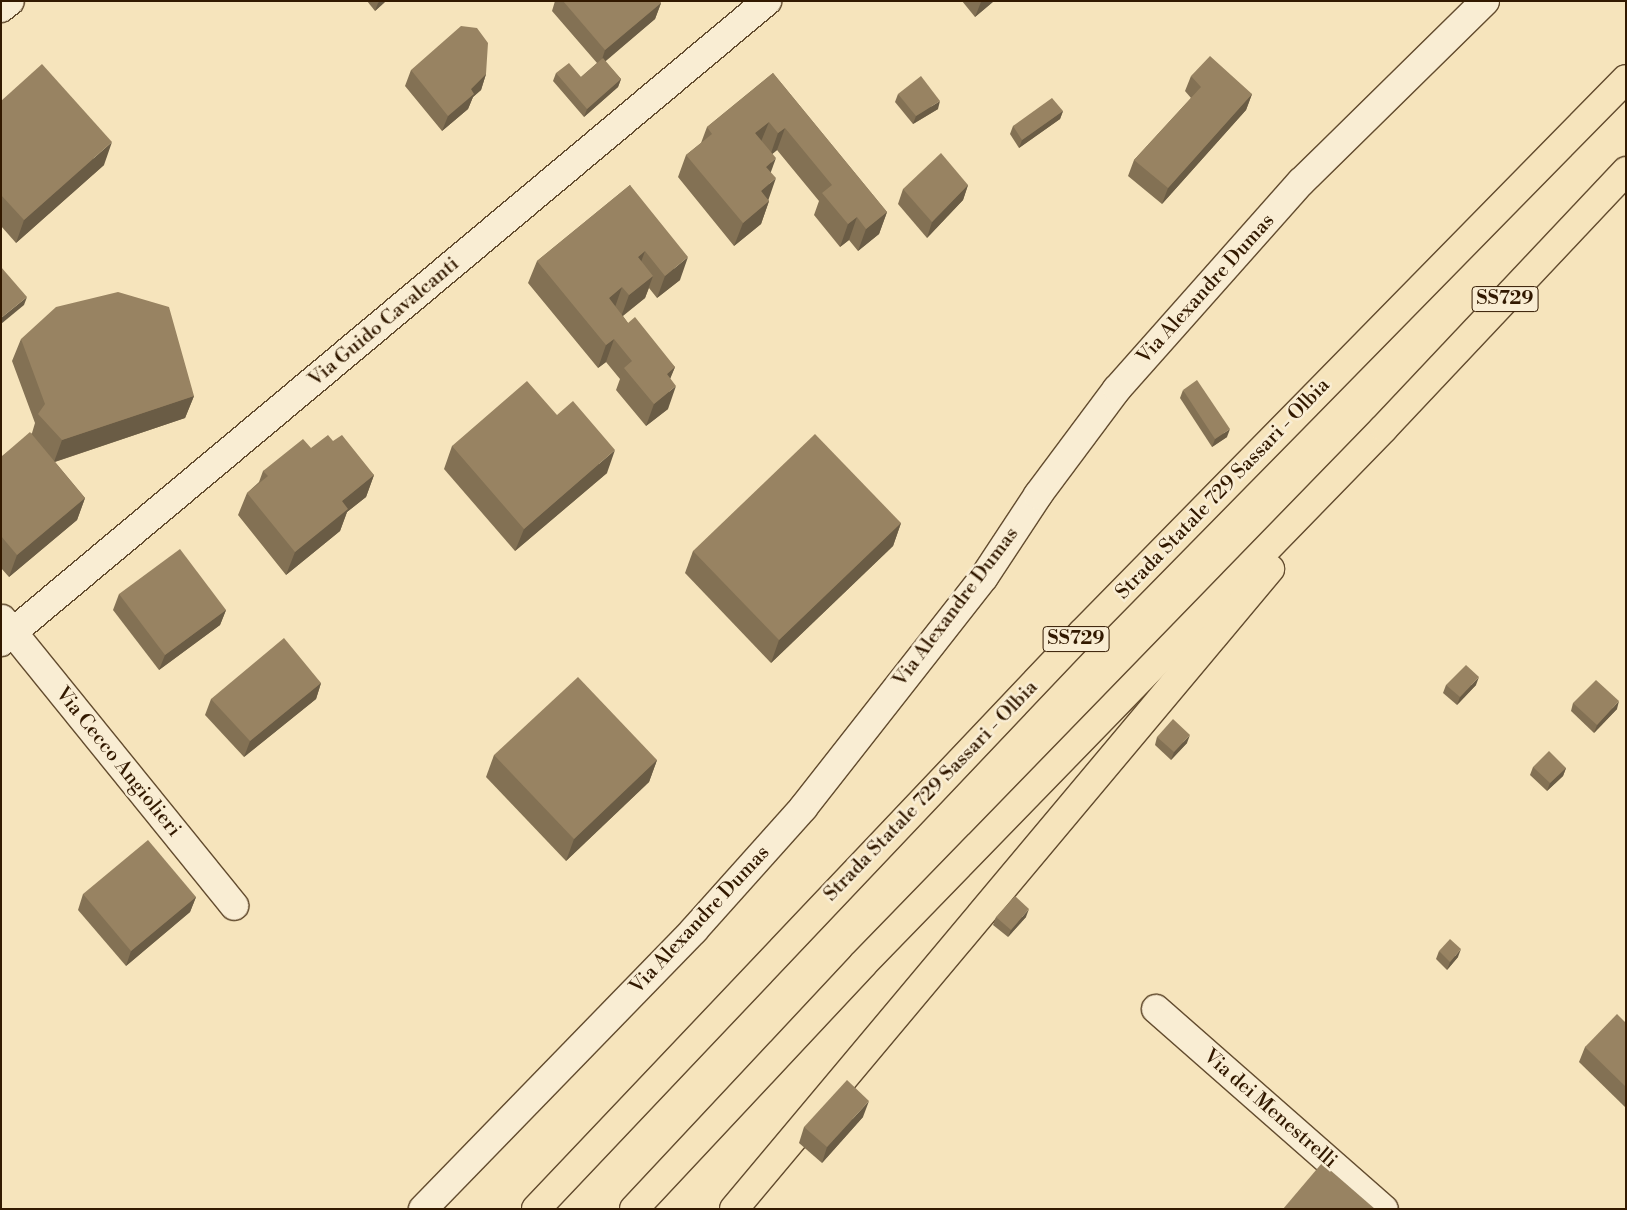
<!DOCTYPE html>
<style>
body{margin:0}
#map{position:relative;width:1627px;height:1210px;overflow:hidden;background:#f6e4bc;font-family:"Libre Bodoni",serif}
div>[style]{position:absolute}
.roads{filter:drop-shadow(1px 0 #634c2f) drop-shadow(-1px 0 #634c2f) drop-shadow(0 1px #634c2f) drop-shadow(0 -1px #634c2f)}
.street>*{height:28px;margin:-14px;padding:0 14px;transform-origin:14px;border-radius:14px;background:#f9edd3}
.highway>*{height:28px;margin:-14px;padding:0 14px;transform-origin:14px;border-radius:14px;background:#f6e4bc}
.wall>*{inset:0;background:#837154}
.shaded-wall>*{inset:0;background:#6a5c45}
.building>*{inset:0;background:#988362}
span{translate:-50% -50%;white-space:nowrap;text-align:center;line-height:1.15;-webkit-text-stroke:5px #f9edd3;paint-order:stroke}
.shield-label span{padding:1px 4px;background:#f9edd3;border:1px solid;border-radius:4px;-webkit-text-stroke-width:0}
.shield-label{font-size:19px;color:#321900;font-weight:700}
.street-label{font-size:20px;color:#321900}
.frame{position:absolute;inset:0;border:2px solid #321900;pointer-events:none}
</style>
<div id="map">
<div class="roads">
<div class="street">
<div style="left:1px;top:8px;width:11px;rotate:-38deg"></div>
<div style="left:2px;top:619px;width:369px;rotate:51deg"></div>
<div style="left:1px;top:642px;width:999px;rotate:-39.92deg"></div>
<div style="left:1156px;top:1009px;width:303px;rotate:41.3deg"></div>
<div style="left:423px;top:1209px;width:389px;rotate:-45.8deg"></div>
<div style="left:694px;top:930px;width:164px;rotate:-48.2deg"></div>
<div style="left:803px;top:808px;width:293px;rotate:-51.9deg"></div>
<div style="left:984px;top:577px;width:98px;rotate:-56.6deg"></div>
<div style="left:1038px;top:495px;width:132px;rotate:-53.3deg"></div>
<div style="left:1117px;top:389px;width:277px;rotate:-48.4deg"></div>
<div style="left:1301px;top:182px;width:258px;rotate:-44.5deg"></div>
</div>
<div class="highway">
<div style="left:536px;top:1209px;width:794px;rotate:-46.53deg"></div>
<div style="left:1082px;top:633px;width:776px;rotate:-45.52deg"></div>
<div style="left:634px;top:1209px;width:335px;rotate:-46.9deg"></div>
<div style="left:863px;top:964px;width:747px;rotate:-45.81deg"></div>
<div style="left:1384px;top:428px;width:353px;rotate:-46.7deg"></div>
<div style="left:734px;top:1209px;width:835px;rotate:-50.05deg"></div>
</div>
</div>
<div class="wall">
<div style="clip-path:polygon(367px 1px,386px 1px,375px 11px)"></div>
<div style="clip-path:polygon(555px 1px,659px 1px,661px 3px,655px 19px,605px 61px,621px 79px,618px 87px,584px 117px,553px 81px,556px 73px,581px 77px,597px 63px,552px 11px)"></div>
<div style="clip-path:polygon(962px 1px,994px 1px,975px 17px)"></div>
<div style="clip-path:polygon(411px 70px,486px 74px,481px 90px,473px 97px,468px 109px,442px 131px,405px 86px)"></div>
<div style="clip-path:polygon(773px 73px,887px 212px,879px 234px,858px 251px,849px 240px,840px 247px,814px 215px,819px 201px,777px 150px,772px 154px,768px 200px,769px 201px,761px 224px,734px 246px,678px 177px,686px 155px,701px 143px,707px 127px)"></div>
<div style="clip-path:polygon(1191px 76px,1252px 94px,1246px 110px,1162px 204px,1128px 176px,1134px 160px,1191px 98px,1185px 91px)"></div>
<div style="clip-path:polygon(898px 94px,938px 109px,913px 124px,895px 102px)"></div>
<div style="clip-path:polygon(1px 101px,104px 165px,16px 243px,1px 226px)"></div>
<div style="clip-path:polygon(1063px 111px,1060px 119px,1019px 148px,1010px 134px,1013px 126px)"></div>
<div style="clip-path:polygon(630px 185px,680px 280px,657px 298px,649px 288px,645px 298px,623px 316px,628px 323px,675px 367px,670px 378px,668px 409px,646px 426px,616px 390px,620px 379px,606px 362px,598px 368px,528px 283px,537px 261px)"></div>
<div style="clip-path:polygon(968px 185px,963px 200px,927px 238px,898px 204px,903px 189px)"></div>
<div style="clip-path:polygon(21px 339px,194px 396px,185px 418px,55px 462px,85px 498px,77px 520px,9px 577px,1px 568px,1px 457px,32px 433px,35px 423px,12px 361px)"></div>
<div style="clip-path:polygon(1183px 390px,1227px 437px,1212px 447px,1180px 398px)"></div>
<div style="clip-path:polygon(557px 415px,607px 473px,515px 551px,444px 469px,452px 446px)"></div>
<div style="clip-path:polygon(333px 441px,374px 475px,366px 497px,347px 512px,340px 531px,286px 575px,238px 515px,247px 493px,259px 482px,263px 471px)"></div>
<div style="clip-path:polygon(901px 523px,893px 546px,771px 663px,685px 573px,693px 551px)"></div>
<div style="clip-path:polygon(119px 594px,226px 610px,220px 625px,159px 670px,113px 610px)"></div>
<div style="clip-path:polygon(321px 683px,316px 699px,244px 757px,205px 715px,211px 699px)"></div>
<div style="clip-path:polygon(1446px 685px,1476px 685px,1457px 705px,1443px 693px)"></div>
<div style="clip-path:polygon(1573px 703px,1617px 709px,1594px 733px,1571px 711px)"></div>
<div style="clip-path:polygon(1157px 737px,1187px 743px,1171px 760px,1155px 745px)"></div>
<div style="clip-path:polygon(494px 755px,657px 760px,649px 782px,566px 861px,486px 777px)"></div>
<div style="clip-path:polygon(1533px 767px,1566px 768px,1563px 776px,1547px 791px,1530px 775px)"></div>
<div style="clip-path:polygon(83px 894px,196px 897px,190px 912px,126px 966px,78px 910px)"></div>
<div style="clip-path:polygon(996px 917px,1026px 917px,1008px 937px,993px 925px)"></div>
<div style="clip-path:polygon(1439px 951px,1458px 957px,1447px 970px,1436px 959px)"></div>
<div style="clip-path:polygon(1626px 1023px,1626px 1108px,1579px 1062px,1585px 1047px)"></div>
<div style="clip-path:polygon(863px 1117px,822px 1163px,799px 1143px,804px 1127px)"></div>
</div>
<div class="shaded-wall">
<div style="clip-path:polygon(380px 1px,386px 1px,375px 11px,378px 3px)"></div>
<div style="clip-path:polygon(982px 1px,994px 1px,975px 17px,981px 2px)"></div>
<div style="clip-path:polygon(661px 3px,655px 19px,600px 66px,605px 50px)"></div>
<div style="clip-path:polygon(486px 74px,481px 90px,473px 97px,468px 109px,442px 131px,448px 116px,471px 89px)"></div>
<div style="clip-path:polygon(621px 79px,618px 87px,584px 117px,587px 109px)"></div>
<div style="clip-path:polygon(1252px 94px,1246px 110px,1162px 204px,1168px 188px)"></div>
<div style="clip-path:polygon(940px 101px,938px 109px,913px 124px,916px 116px)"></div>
<div style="clip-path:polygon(1063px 111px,1060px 119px,1019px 148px,1022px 140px)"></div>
<div style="clip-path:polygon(769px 122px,760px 144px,755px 133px)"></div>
<div style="clip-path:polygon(785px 128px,777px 150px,770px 156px,778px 133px)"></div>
<div style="clip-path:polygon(112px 142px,104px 165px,16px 243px,24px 220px)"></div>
<div style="clip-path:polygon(776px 158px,768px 180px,766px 167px)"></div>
<div style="clip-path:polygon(776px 178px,768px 201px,761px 191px)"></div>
<div style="clip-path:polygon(968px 185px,963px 200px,927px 238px,932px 222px)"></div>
<div style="clip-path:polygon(769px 201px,761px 224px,734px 246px,743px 223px)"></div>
<div style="clip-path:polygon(887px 212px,879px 234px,858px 251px,866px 229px)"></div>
<div style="clip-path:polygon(857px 217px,849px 240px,840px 247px,848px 224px)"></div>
<div style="clip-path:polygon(645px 251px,637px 273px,638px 257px)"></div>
<div style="clip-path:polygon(688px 257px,680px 280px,657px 298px,665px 276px)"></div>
<div style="clip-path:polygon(653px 276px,645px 298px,621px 317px,629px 295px)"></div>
<div style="clip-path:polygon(622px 287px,614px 310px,609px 298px)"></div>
<div style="clip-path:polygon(27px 297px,24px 305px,1px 324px,1px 318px)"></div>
<div style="clip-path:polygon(614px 339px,606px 362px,598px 368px,606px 345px)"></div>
<div style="clip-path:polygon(675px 367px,666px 389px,667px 374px)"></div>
<div style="clip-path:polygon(676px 386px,668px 409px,646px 426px,654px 404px)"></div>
<div style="clip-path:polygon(194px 396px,185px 418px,54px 462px,62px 440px)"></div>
<div style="clip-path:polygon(1230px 429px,1227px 437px,1212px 447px,1215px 439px)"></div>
<div style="clip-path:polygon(615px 450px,607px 473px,515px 551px,524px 529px)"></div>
<div style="clip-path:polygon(374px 475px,366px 497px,347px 512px,340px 531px,286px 575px,295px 552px,342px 501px)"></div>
<div style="clip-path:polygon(85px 498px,77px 520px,9px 577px,17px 555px)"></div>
<div style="clip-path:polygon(901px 523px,893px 546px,771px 663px,779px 640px)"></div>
<div style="clip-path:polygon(226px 610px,220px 625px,159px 670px,165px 655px)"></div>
<div style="clip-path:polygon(1479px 677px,1476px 685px,1457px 705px,1460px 697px)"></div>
<div style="clip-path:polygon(321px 683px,316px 699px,244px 757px,250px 741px)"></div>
<div style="clip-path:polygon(1619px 701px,1617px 709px,1594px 733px,1597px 725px)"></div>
<div style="clip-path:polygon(1190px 735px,1187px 743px,1171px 760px,1174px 752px)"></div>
<div style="clip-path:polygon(657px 760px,649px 782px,566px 861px,574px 839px)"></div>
<div style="clip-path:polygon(1566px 768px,1563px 776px,1547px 791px,1550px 783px)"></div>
<div style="clip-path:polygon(196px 897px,190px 912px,126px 966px,131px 951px)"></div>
<div style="clip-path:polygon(1029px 909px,1026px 917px,1008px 937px,1011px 930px)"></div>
<div style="clip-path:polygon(1461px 949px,1458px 957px,1447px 970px,1450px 962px)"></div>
<div style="clip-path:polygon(869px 1101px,863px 1117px,822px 1163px,827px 1147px)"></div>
</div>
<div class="building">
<div style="clip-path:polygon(563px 1px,659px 1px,661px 3px,605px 50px)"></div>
<div style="clip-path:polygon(461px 26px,477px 28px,488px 43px,486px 74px,471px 89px,474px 94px,448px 116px,411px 70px)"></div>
<div style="clip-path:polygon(1210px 56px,1252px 94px,1168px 188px,1134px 160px,1201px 87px,1191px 76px)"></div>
<div style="clip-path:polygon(603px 58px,621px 79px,587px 109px,556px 73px,569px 63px,581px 77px)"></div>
<div style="clip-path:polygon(42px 64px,112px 142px,24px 220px,1px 195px,1px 101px)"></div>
<div style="clip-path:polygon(773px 73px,887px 212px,866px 229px,857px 217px,848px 224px,822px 193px,832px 185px,785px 128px,778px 133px,769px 122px,755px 133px,776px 158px,766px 167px,776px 178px,761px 191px,769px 201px,743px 223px,686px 155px,712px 134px,707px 127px)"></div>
<div style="clip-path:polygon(921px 76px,940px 101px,916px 116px,898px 94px)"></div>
<div style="clip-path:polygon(1052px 98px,1063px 111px,1022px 140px,1013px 126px)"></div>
<div style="clip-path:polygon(941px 153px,968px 185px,932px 222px,903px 189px)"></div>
<div style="clip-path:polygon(630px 185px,688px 257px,665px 276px,645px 251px,638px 257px,653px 276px,629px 295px,622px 287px,609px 298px,628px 323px,635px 317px,675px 367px,667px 374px,676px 386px,654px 404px,624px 368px,632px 361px,614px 339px,606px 345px,537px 261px)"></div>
<div style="clip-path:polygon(1px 267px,27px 297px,1px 318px)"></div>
<div style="clip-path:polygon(118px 292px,169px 307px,194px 396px,62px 440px,38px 414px,45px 404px,21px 339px,56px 307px)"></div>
<div style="clip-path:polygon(1197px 380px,1230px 429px,1215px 439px,1183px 390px)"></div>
<div style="clip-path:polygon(527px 381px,557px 415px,573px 401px,615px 450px,524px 529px,452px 446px)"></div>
<div style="clip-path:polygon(30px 432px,85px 498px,17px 555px,1px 536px,1px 457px)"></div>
<div style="clip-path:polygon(815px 434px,901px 523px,779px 640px,693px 551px)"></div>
<div style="clip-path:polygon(328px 435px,333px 441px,342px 435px,374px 475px,342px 501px,348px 509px,295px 552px,247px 493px,268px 476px,263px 471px,303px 439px,311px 448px)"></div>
<div style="clip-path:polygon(180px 549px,226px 610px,165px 655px,119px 594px)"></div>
<div style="clip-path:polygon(284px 638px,321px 683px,250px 741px,211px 699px)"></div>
<div style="clip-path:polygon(1466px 665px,1479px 677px,1460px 697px,1446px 685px)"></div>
<div style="clip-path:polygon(578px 677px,657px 760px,574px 839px,494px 755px)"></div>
<div style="clip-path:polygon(1596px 680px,1619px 701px,1597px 725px,1573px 703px)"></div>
<div style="clip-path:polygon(1173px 719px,1190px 735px,1174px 752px,1157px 737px)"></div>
<div style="clip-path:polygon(1549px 751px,1566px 768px,1550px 783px,1533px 767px)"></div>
<div style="clip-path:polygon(148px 840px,196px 897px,131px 951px,83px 894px)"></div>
<div style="clip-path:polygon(1015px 896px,1029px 909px,1011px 930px,996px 917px)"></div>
<div style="clip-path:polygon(1450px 939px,1461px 949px,1450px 962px,1439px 951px)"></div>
<div style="clip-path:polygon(1617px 1014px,1626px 1023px,1626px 1087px,1585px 1047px)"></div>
<div style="clip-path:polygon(847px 1080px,869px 1101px,827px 1147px,804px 1127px)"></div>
<div style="clip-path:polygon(1322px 1163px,1375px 1209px,1283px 1209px)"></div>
</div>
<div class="shield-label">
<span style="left:1505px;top:299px">SS729</span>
<span style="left:1076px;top:639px">SS729</span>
</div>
<div class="street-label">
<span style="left:1206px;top:289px;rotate:-48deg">Via Alexandre Dumas</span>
<span style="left:384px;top:322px;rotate:-40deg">Via Guido Cavalcanti</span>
<span style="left:1223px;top:489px;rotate:-46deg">Strada Statale 729 Sassari - Olbia</span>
<span style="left:956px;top:607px;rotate:-53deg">Via Alexandre Dumas</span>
<span style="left:118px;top:762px;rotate:51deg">Via Cecco Angiolieri</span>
<span style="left:931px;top:791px;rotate:-46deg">Strada Statale 729 Sassari - Olbia</span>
<span style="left:700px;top:920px;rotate:-47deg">Via Alexandre Dumas</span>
<span style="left:1270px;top:1109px;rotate:41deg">Via dei Menestrelli</span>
</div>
<div class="frame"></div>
</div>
